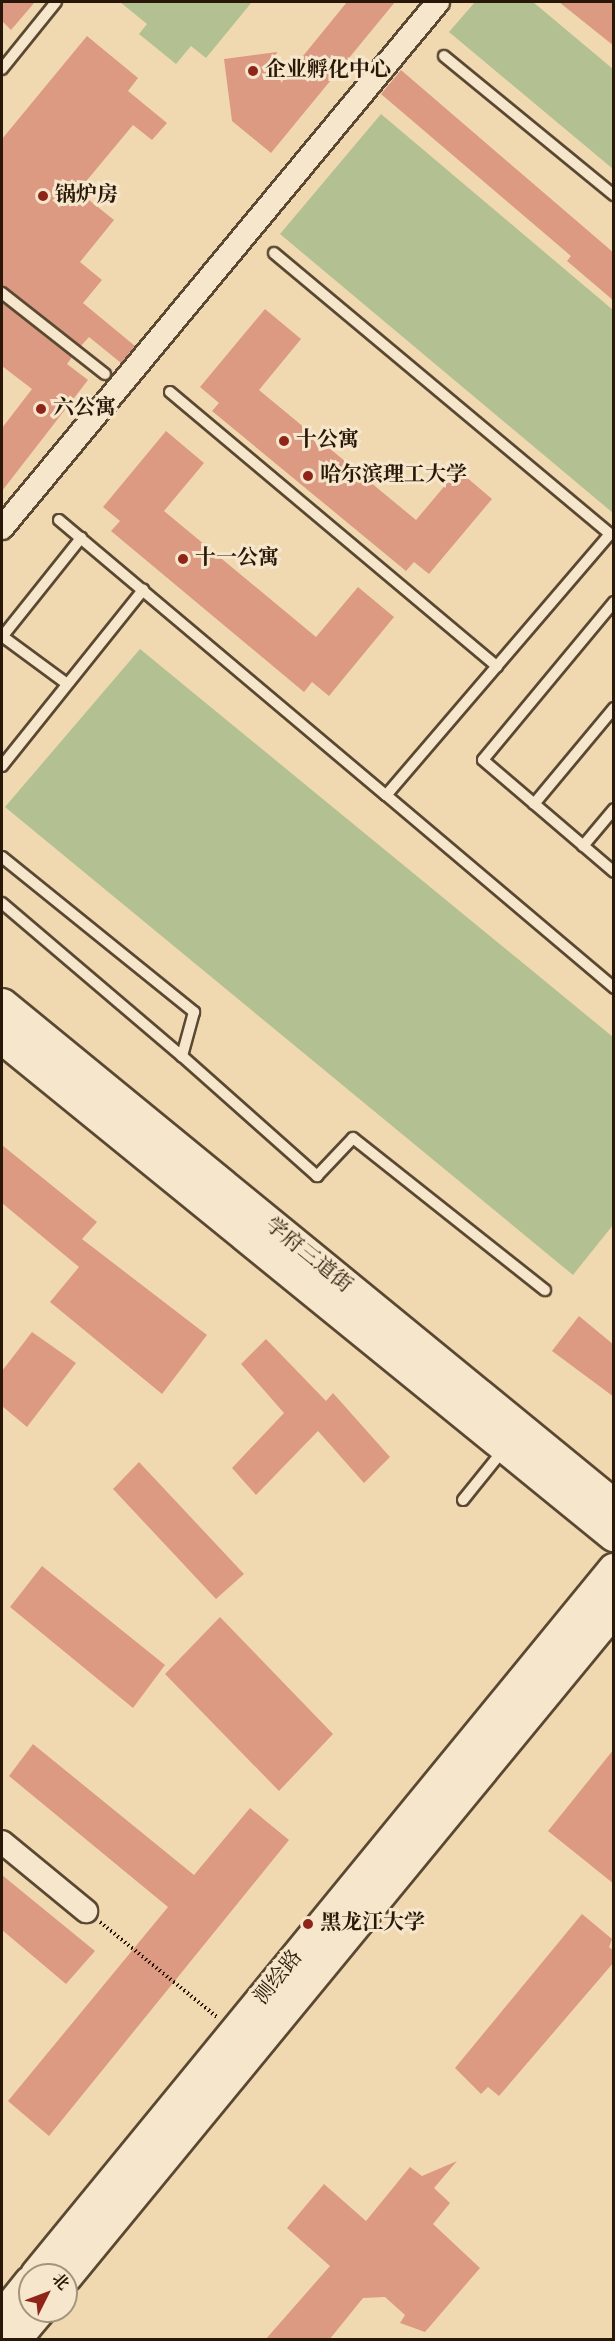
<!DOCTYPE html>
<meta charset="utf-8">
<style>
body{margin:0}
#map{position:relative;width:615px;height:2341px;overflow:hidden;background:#f0d9b1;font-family:"Old Standard TT","Noto Serif SC",serif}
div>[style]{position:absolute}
.green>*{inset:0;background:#b3c091}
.building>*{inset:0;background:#dd9a82}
.path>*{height:4px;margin-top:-2px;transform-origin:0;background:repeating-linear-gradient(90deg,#291807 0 1.5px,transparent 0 4.5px)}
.roads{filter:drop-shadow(2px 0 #5b4832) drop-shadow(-2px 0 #5b4832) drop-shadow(0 2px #5b4832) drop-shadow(0 -2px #5b4832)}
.lane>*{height:10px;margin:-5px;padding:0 5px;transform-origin:5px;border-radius:5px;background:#f5e6cc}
.street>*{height:22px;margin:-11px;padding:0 11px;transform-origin:11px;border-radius:11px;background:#f5e6cc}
.secondary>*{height:32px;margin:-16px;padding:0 16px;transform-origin:16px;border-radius:16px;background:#f5e6cc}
.dots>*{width:16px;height:16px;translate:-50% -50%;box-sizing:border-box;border:3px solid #f5e6cc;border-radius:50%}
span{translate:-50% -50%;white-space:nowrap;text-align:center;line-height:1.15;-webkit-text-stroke:6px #f5e6cc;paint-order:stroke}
.poi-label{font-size:21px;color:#291807;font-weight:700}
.left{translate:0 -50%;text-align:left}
.street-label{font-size:21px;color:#291807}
.frame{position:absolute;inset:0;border:3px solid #291807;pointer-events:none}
.north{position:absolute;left:18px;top:2263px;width:60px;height:60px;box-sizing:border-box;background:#f5e6cc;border:2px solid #a3947d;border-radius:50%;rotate:48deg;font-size:16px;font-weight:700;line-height:24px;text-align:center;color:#291807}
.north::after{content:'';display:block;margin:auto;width:21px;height:27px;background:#8f2418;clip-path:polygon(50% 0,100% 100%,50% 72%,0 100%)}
</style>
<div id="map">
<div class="green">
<div style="clip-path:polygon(120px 2px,252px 2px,206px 58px,191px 46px,176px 64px,139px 34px,147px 24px)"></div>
<div style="clip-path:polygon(475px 2px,533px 2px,613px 69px,613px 169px,449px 32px)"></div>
<div style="clip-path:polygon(381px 114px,613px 310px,613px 513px,280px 234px)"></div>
<div style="clip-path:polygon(140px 649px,613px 1037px,613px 1225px,573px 1275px,5px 807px)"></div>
</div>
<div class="building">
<div style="clip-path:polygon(2px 2px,35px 2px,11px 30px,2px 21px)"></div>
<div style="clip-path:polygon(347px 2px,395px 2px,271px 153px,232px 121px,224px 59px,277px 52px,281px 83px)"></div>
<div style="clip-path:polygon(559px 2px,614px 2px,614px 46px)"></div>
<div style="clip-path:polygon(87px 36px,138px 78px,128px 91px,167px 123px,152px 140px,133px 125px,78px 191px,114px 220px,80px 262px,102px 280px,83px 303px,135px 346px,121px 363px,89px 337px,81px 346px,2px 286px,2px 139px)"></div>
<div style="clip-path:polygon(401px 70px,614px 253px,614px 301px,567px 261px,571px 256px,381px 94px)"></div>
<div style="clip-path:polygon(2px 302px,72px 357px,67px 364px,88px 380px,2px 491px,2px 428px,32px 389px,2px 366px)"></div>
<div style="clip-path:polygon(265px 309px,301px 339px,259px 390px,416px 520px,458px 470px,492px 499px,429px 574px,414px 562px,406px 571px,212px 411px,219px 403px,200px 387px)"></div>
<div style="clip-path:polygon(166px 431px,204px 463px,164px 511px,316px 637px,358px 587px,394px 617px,329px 696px,312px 682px,304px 692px,111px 531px,120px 521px,103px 507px)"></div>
<div style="clip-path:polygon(2px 1145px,97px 1222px,82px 1239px,207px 1335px,162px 1394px,50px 1302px,79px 1267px,2px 1203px)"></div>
<div style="clip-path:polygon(579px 1316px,614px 1345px,614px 1397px,552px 1351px)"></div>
<div style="clip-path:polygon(32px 1332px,76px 1363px,27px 1427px,2px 1406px,2px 1371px)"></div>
<div style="clip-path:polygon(266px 1339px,326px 1401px,333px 1393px,390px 1457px,364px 1483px,318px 1431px,256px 1495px,232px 1468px,284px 1413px,241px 1364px)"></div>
<div style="clip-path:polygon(139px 1462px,244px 1574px,216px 1599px,113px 1489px)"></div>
<div style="clip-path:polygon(42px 1566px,165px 1665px,133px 1708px,10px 1607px)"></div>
<div style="clip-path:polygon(220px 1617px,333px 1734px,279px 1791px,165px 1674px)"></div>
<div style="clip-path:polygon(33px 1744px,194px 1875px,250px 1808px,289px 1840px,49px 2136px,8px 2101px,168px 1907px,9px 1776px)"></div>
<div style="clip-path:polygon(614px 1749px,614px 1884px,548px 1831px)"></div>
<div style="clip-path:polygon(2px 1875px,95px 1951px,66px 1984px,2px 1930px)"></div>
<div style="clip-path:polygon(582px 1914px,612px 1939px,609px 1947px,614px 1951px,614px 1962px,499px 2096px,488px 2087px,481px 2094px,455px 2068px)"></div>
<div style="clip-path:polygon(457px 2161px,434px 2188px,450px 2203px,433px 2224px,480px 2268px,425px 2332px,400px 2323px,405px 2315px,385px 2297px,363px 2298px,329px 2340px,265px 2340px,330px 2266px,287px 2228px,324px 2184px,366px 2221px,410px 2167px,422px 2176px)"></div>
</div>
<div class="path">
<div style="left:100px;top:1922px;width:152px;rotate:39.1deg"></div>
</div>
<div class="roads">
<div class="lane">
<div style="left:444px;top:56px;width:220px;rotate:39.3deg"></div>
<div style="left:2px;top:69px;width:86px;rotate:-51.1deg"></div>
<div style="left:274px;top:253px;width:438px;rotate:39.9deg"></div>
<div style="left:610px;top:534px;width:344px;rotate:130.6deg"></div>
<div style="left:386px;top:795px;width:299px;rotate:40.2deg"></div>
<div style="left:2px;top:293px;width:131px;rotate:38.2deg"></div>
<div style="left:170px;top:392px;width:427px;rotate:40deg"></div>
<div style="left:59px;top:520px;width:427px;rotate:40.1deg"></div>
<div style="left:614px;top:602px;width:205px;rotate:129.7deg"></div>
<div style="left:483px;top:760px;width:172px;rotate:40.5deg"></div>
<div style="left:2px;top:636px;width:81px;rotate:36.4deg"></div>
<div style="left:2px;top:637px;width:127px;rotate:-51.4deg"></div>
<div style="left:2px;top:766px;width:226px;rotate:-51.3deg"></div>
<div style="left:534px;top:804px;width:125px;rotate:-50.2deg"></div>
<div style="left:583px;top:846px;width:48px;rotate:-50deg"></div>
<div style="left:2px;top:857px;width:247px;rotate:38.9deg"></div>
<div style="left:194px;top:1012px;width:46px;rotate:105.3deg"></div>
<div style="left:182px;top:1056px;width:181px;rotate:41.6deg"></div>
<div style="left:317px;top:1176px;width:52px;rotate:-46.5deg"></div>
<div style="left:353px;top:1138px;width:245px;rotate:38.4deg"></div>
<div style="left:2px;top:903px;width:236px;rotate:40.4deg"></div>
<div style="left:463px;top:1500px;width:65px;rotate:-51.2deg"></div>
</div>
<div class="street">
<div style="left:2px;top:528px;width:683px;rotate:-50.34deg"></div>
<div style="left:2px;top:1842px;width:109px;rotate:39.4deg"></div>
</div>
<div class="secondary">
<div style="left:2px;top:1005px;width:791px;rotate:39.3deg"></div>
<div style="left:2px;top:1037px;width:789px;rotate:39.14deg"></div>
<div style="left:37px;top:2275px;width:911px;rotate:-50.7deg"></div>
<div style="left:66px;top:2276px;width:863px;rotate:-50.59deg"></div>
<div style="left:2px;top:2318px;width:45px;rotate:-51.3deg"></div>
<div style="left:14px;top:2340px;width:38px;rotate:-50deg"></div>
</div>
</div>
<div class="dots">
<div style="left:253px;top:71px;background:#8f2418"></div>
<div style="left:43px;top:196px;background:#8f2418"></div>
<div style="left:41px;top:409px;background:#8f2418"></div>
<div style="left:284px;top:441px;background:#8f2418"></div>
<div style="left:308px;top:476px;background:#8f2418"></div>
<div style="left:183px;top:559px;background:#8f2418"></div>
<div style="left:308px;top:1924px;background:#8f2418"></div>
</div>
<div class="poi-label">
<span class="left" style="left:265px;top:71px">企业孵化中心</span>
<span class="left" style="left:55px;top:196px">锅炉房</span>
<span class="left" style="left:53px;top:409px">六公寓</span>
<span class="left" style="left:296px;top:441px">十公寓</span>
<span class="left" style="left:320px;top:476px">哈尔滨理工大学</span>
<span class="left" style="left:195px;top:559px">十一公寓</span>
<span class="left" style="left:320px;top:1924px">黑龙江大学</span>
</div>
<div class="street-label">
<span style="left:308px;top:1256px;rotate:39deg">学府三道街</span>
<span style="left:279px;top:1978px;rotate:-51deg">测绘路</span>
</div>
<div class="frame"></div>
<div class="north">北</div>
</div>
